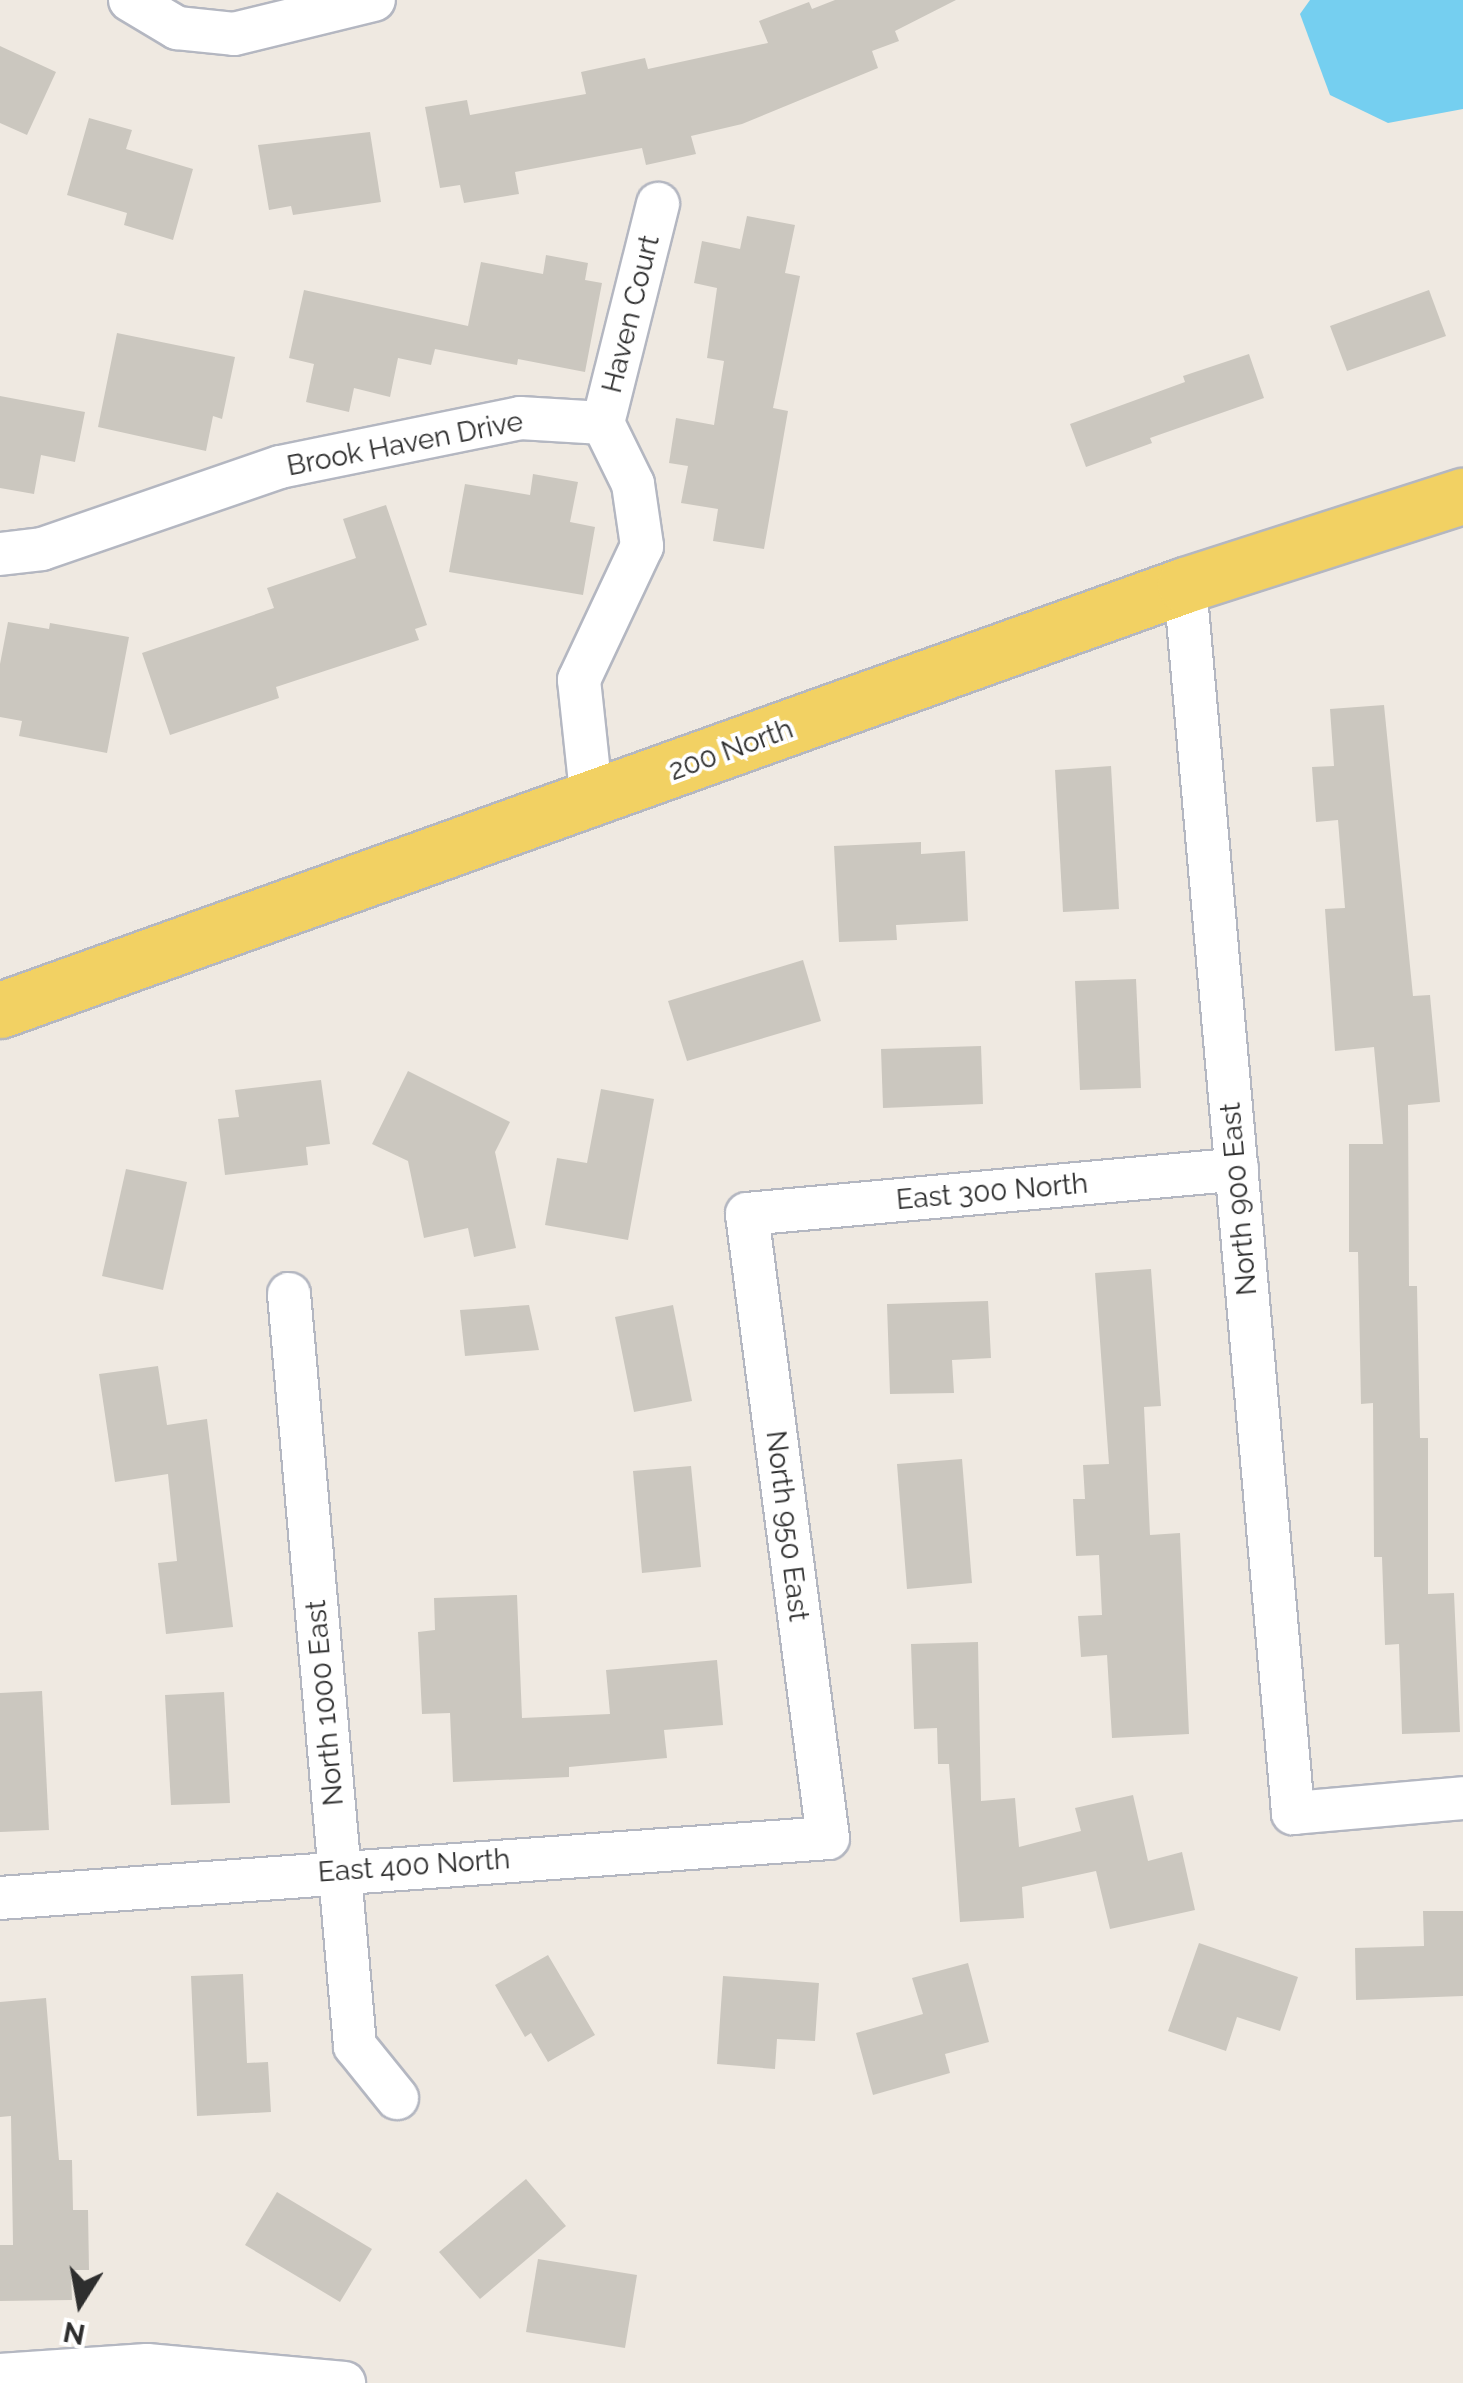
<!DOCTYPE html>
<style>
body{margin:0}
#map{position:relative;width:1463px;height:2383px;overflow:hidden;background:#efe9e1;font-family:Raleway,sans-serif}
div>[style]{position:absolute}
.water>*{inset:0;background:#75cff0}
.building>*{inset:0;background:#cbc7bf}
.roads{filter:drop-shadow(2px 0 #b4b7c1) drop-shadow(-2px 0 #b4b7c1) drop-shadow(0 2px #b4b7c1) drop-shadow(0 -2px #b4b7c1)}
.minor>*{height:42px;margin:-21px;padding:0 21px;transform-origin:21px;border-radius:21px;background:#fff}
.major>*{height:55px;margin:-27.5px;padding:0 27.5px;transform-origin:27.5px;border-radius:27.5px;background:#f2d163}
span{translate:-50% -50%;white-space:nowrap;text-align:center;line-height:1.15;-webkit-text-stroke:8px #fff;paint-order:stroke}
.street-label{font-size:28px;color:#2e2e2e}
.north{position:absolute;left:30px;top:2253px;width:100px;height:100px;-webkit-text-stroke:8px #fff;paint-order:stroke;rotate:191deg;font-size:28px;font-weight:700;line-height:40px;text-align:center;color:#2e2e2e}
.north::after{content:'';display:block;margin:auto;width:35px;height:45px;background:#2e2e2e;clip-path:polygon(50% 0,100% 100%,50% 72%,0 100%)}
</style>
<div id="map">
<div class="water">
<div style="clip-path:polygon(1310px 0,1463px 0,1463px 109px,1388px 123px,1330px 95px,1300px 14px)"></div>
</div>
<div class="building">
<div style="clip-path:polygon(835px 0,956px 0,895px 31px,899px 41px,872px 51px,878px 68px,742px 124px,691px 136px,696px 154px,646px 165px,642px 148px,515px 172px,519px 194px,464px 203px,460px 185px,440px 188px,425px 107px,467px 100px,470px 115px,586px 94px,581px 72px,645px 58px,648px 69px,768px 43px,759px 21px,809px 2px,812px 9px)"></div>
<div style="clip-path:polygon(0 46px,56px 72px,27px 135px,0 123px)"></div>
<div style="clip-path:polygon(89px 118px,132px 130px,126px 149px,193px 169px,173px 240px,124px 225px,127px 213px,67px 195px)"></div>
<div style="clip-path:polygon(370px 132px,381px 202px,293px 215px,291px 206px,269px 210px,258px 145px)"></div>
<div style="clip-path:polygon(747px 216px,795px 225px,785px 273px,800px 276px,773px 408px,788px 411px,764px 549px,713px 541px,718px 509px,681px 503px,688px 466px,669px 463px,676px 418px,714px 425px,724px 361px,707px 358px,717px 288px,694px 283px,702px 241px,740px 249px)"></div>
<div style="clip-path:polygon(546px 255px,588px 263px,585px 280px,602px 283px,585px 372px,518px 359px,517px 365px,435px 349px,431px 365px,398px 358px,390px 397px,354px 388px,349px 412px,306px 402px,314px 364px,289px 358px,304px 290px,468px 326px,481px 262px,543px 274px)"></div>
<div style="clip-path:polygon(1429px 290px,1446px 336px,1347px 371px,1330px 326px)"></div>
<div style="clip-path:polygon(117px 333px,235px 357px,222px 419px,213px 416px,206px 451px,98px 427px)"></div>
<div style="clip-path:polygon(1249px 354px,1264px 398px,1150px 438px,1152px 443px,1086px 467px,1070px 424px,1185px 382px,1183px 376px)"></div>
<div style="clip-path:polygon(0 396px,85px 412px,75px 462px,41px 455px,34px 494px,0 488px)"></div>
<div style="clip-path:polygon(533px 474px,578px 482px,570px 522px,595px 527px,583px 595px,449px 572px,465px 484px,530px 495px)"></div>
<div style="clip-path:polygon(386px 505px,427px 625px,415px 629px,419px 640px,276px 687px,279px 698px,170px 735px,142px 653px,274px 608px,267px 588px,356px 558px,343px 519px)"></div>
<div style="clip-path:polygon(8px 622px,49px 629px,50px 623px,129px 637px,107px 753px,19px 736px,22px 721px,0 717px,0 664px)"></div>
<div style="clip-path:polygon(1384px 705px,1413px 996px,1430px 995px,1440px 1102px,1408px 1105px,1409px 1286px,1417px 1286px,1420px 1438px,1428px 1438px,1428px 1594px,1454px 1593px,1460px 1732px,1402px 1734px,1399px 1644px,1385px 1645px,1382px 1557px,1374px 1557px,1373px 1403px,1361px 1404px,1358px 1252px,1349px 1252px,1349px 1144px,1383px 1144px,1374px 1047px,1335px 1051px,1325px 909px,1345px 908px,1338px 820px,1316px 822px,1312px 767px,1334px 766px,1330px 709px)"></div>
<div style="clip-path:polygon(1111px 766px,1119px 909px,1063px 912px,1055px 770px)"></div>
<div style="clip-path:polygon(921px 842px,921px 854px,965px 851px,968px 921px,896px 925px,897px 940px,839px 942px,834px 846px)"></div>
<div style="clip-path:polygon(803px 960px,821px 1021px,687px 1061px,668px 1001px)"></div>
<div style="clip-path:polygon(1136px 979px,1141px 1088px,1080px 1090px,1075px 981px)"></div>
<div style="clip-path:polygon(981px 1046px,983px 1104px,883px 1108px,881px 1049px)"></div>
<div style="clip-path:polygon(408px 1071px,510px 1122px,495px 1152px,516px 1248px,474px 1257px,468px 1228px,424px 1238px,408px 1161px,372px 1144px)"></div>
<div style="clip-path:polygon(321px 1080px,330px 1144px,306px 1147px,308px 1165px,225px 1175px,218px 1119px,239px 1117px,235px 1090px)"></div>
<div style="clip-path:polygon(601px 1089px,654px 1099px,628px 1240px,545px 1225px,557px 1158px,587px 1163px)"></div>
<div style="clip-path:polygon(126px 1169px,187px 1182px,163px 1290px,102px 1276px)"></div>
<div style="clip-path:polygon(1151px 1269px,1161px 1406px,1144px 1407px,1150px 1535px,1180px 1533px,1189px 1734px,1112px 1738px,1107px 1655px,1081px 1657px,1078px 1616px,1102px 1615px,1099px 1555px,1076px 1556px,1073px 1499px,1085px 1499px,1083px 1465px,1109px 1464px,1095px 1273px)"></div>
<div style="clip-path:polygon(988px 1301px,991px 1358px,952px 1360px,954px 1393px,890px 1394px,887px 1304px)"></div>
<div style="clip-path:polygon(529px 1305px,539px 1350px,465px 1356px,460px 1310px)"></div>
<div style="clip-path:polygon(673px 1305px,692px 1401px,634px 1412px,615px 1317px)"></div>
<div style="clip-path:polygon(158px 1366px,167px 1425px,207px 1419px,233px 1627px,166px 1634px,158px 1563px,177px 1561px,168px 1474px,115px 1482px,99px 1374px)"></div>
<div style="clip-path:polygon(962px 1459px,972px 1583px,907px 1589px,897px 1464px)"></div>
<div style="clip-path:polygon(691px 1466px,701px 1567px,642px 1573px,633px 1471px)"></div>
<div style="clip-path:polygon(517px 1595px,522px 1718px,610px 1714px,606px 1670px,717px 1660px,723px 1725px,664px 1730px,667px 1758px,569px 1767px,569px 1777px,453px 1782px,450px 1713px,422px 1714px,418px 1632px,435px 1630px,434px 1598px)"></div>
<div style="clip-path:polygon(978px 1642px,981px 1801px,1015px 1798px,1019px 1847px,1081px 1831px,1075px 1808px,1133px 1795px,1148px 1861px,1182px 1852px,1195px 1910px,1110px 1929px,1096px 1871px,1022px 1887px,1024px 1918px,960px 1922px,949px 1764px,938px 1764px,937px 1728px,914px 1729px,911px 1644px)"></div>
<div style="clip-path:polygon(42px 1691px,49px 1830px,0 1832px,0 1693px)"></div>
<div style="clip-path:polygon(224px 1692px,230px 1803px,171px 1805px,165px 1695px)"></div>
<div style="clip-path:polygon(1423px 1911px,1463px 1911px,1463px 1996px,1356px 2000px,1355px 1948px,1424px 1946px)"></div>
<div style="clip-path:polygon(1199px 1943px,1298px 1977px,1280px 2031px,1237px 2017px,1226px 2051px,1168px 2031px)"></div>
<div style="clip-path:polygon(548px 1955px,595px 2035px,548px 2062px,531px 2033px,525px 2037px,495px 1985px)"></div>
<div style="clip-path:polygon(968px 1963px,989px 2042px,945px 2054px,950px 2073px,873px 2095px,856px 2033px,923px 2014px,912px 1978px)"></div>
<div style="clip-path:polygon(243px 1974px,247px 2063px,268px 2062px,271px 2112px,197px 2116px,191px 1976px)"></div>
<div style="clip-path:polygon(723px 1976px,819px 1983px,815px 2041px,777px 2039px,775px 2069px,717px 2064px)"></div>
<div style="clip-path:polygon(46px 1998px,59px 2160px,72px 2160px,73px 2210px,88px 2210px,89px 2270px,71px 2270px,72px 2300px,0 2301px,0 2245px,13px 2245px,11px 2116px,0 2117px,0 2002px)"></div>
<div style="clip-path:polygon(526px 2179px,566px 2226px,480px 2299px,439px 2252px)"></div>
<div style="clip-path:polygon(277px 2192px,372px 2249px,340px 2302px,245px 2245px)"></div>
<div style="clip-path:polygon(538px 2259px,637px 2275px,625px 2348px,526px 2332px)"></div>
</div>
<div class="roads">
<div class="minor">
<div style="left:130px;top:0;width:55px;rotate:30.8deg"></div>
<div style="left:177px;top:28px;width:57px;rotate:6deg"></div>
<div style="left:234px;top:34px;width:144px;rotate:-13.7deg"></div>
<div style="left:603px;top:423px;width:226px;rotate:-75.9deg"></div>
<div style="left:0;top:554px;width:42px;rotate:-6.8deg"></div>
<div style="left:42px;top:549px;width:252px;rotate:-19deg"></div>
<div style="left:280px;top:467px;width:245px;rotate:-11.5deg"></div>
<div style="left:520px;top:418px;width:83px;rotate:3.4deg"></div>
<div style="left:603px;top:423px;width:68px;rotate:63.8deg"></div>
<div style="left:633px;top:484px;width:63px;rotate:81.7deg"></div>
<div style="left:642px;top:546px;width:148px;rotate:115.2deg"></div>
<div style="left:579px;top:680px;width:122px;rotate:83.9deg"></div>
<div style="left:1185px;top:585px;width:1233px;rotate:84.97deg"></div>
<div style="left:1293px;top:1813px;width:171px;rotate:-5deg"></div>
<div style="left:289px;top:1294px;width:755px;rotate:84.98deg"></div>
<div style="left:355px;top:2046px;width:67px;rotate:51.1deg"></div>
<div style="left:0;top:1898px;width:830px;rotate:-4.14deg"></div>
<div style="left:828px;top:1838px;width:629px;rotate:-97.4deg"></div>
<div style="left:747px;top:1214px;width:492px;rotate:-5.2deg"></div>
<div style="left:0;top:2375px;width:147px;rotate:-3.9deg"></div>
<div style="left:147px;top:2365px;width:198px;rotate:5.2deg"></div>
</div>
<div class="major">
<div style="left:0;top:1010px;width:1259px;rotate:-19.73deg"></div>
<div style="left:1185px;top:585px;width:292px;rotate:-17.8deg"></div>
</div>
</div>
<div class="street-label">
<span style="left:631px;top:314px;rotate:-76deg">Haven Court</span>
<span style="left:405px;top:444px;rotate:-11deg">Brook Haven Drive</span>
<span style="left:731px;top:750px;rotate:-20deg">200 North</span>
<span style="left:992px;top:1192px;rotate:-5deg">East 300 North</span>
<span style="left:1239px;top:1199px;rotate:-95deg">North 900 East</span>
<span style="left:787px;top:1526px;rotate:83deg">North 950 East</span>
<span style="left:325px;top:1703px;rotate:-95deg">North 1000 East</span>
<span style="left:414px;top:1866px;rotate:-4deg">East 400 North</span>
</div>
<div class="north">N</div>
</div>
